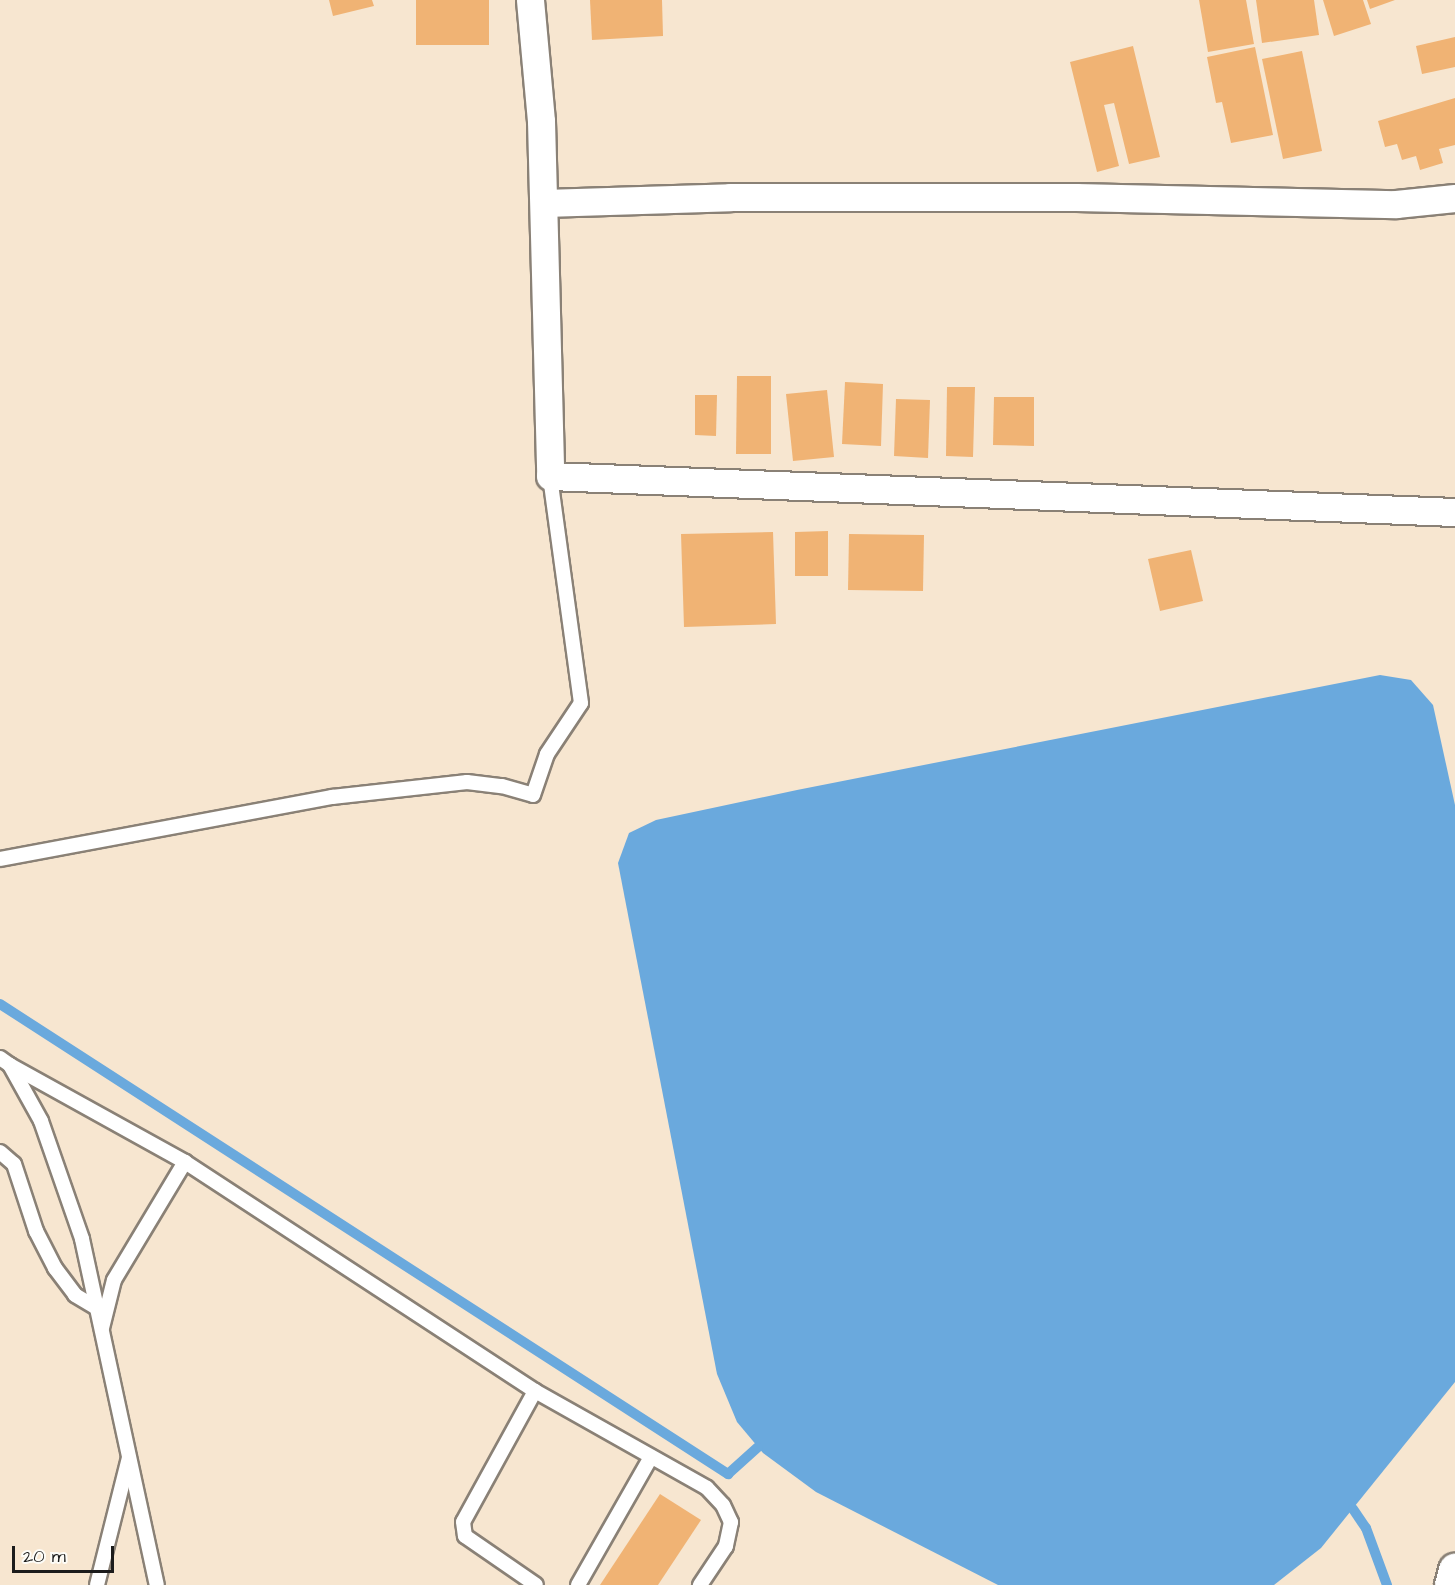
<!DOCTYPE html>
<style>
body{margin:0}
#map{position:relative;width:1455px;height:1585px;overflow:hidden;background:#f7e6d0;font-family:"Architects Daughter",sans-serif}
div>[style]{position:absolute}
.water>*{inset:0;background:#6aa9dd}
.stream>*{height:10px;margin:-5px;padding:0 5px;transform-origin:5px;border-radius:5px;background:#6aa9dd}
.building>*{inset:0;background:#f0b374}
.roads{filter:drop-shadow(2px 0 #8a8176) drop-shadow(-2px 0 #8a8176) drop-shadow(0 2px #8a8176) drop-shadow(0 -2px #8a8176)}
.service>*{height:14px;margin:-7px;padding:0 7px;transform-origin:7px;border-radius:7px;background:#fff}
.minor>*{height:27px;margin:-13.5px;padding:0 13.5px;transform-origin:13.5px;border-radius:13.5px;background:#fff}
.tertiary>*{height:33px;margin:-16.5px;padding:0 16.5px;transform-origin:16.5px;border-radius:16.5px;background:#fff}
span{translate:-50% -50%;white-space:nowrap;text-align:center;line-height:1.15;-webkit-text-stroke:5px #fdfcf7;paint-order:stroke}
.scale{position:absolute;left:12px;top:1546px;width:102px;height:27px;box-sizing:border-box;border:3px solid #1c1c1c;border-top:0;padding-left:8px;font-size:18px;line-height:21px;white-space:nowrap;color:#1c1c1c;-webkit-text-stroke:4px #fdfcf7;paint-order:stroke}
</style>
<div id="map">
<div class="water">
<div style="clip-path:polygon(1380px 675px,1411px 680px,1433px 705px,1455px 805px,1455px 1382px,1321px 1548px,1274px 1585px,998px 1585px,816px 1492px,763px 1453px,737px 1422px,717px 1374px,618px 863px,629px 833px,656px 820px,797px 790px)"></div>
</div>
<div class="stream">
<div style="left:0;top:1004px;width:867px;rotate:32.85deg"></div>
<div style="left:728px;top:1474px;width:40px;rotate:-42deg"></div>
<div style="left:1353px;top:1509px;width:23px;rotate:56deg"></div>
<div style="left:1366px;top:1528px;width:61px;rotate:69.8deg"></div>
</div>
<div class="building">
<div style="clip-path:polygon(329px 0,372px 0,374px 6px,333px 16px)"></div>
<div style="clip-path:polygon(416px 0,489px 0,489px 45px,416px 45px)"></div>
<div style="clip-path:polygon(590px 0,662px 0,663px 36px,592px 40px)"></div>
<div style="clip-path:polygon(1199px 0,1246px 0,1254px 44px,1208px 52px)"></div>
<div style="clip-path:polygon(1256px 0,1314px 0,1319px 35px,1262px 43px)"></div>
<div style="clip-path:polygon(1323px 0,1363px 0,1371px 24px,1334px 36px)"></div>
<div style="clip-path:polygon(1367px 0,1395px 0,1370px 9px)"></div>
<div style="clip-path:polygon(1455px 37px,1455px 67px,1422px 74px,1416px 46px)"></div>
<div style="clip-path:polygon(1133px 46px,1160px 157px,1129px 164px,1114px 103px,1104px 105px,1119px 166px,1097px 172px,1070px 62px)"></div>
<div style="clip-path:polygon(1255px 47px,1273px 135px,1231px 143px,1222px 102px,1216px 103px,1207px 57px)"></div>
<div style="clip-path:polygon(1302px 51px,1322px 151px,1283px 159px,1262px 59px)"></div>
<div style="clip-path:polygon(1455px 98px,1455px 145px,1439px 149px,1443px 163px,1420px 170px,1416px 156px,1402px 160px,1397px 144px,1385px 147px,1378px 121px)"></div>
<div style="clip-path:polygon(737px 376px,771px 376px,771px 454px,736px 454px)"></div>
<div style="clip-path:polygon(845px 382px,883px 384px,881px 446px,842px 444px)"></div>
<div style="clip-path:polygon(947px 387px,975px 387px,973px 457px,946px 456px)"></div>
<div style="clip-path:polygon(827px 390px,834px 457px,793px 461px,786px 394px)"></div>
<div style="clip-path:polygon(695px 395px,717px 395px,716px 436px,695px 435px)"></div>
<div style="clip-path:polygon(994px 397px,1034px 397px,1034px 446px,993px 445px)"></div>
<div style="clip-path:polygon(896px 399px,930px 400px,928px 458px,894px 456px)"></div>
<div style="clip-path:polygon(828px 531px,828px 576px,795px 576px,795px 532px)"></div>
<div style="clip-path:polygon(773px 532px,776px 624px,684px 627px,681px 534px)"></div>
<div style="clip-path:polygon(849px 534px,924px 535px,923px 591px,848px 590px)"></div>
<div style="clip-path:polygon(1191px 550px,1203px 601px,1160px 611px,1148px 559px)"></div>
<div style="clip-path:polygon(660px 1494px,701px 1520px,658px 1585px,600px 1585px)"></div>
</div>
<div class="roads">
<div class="service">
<div style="left:0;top:859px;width:338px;rotate:-10.6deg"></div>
<div style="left:332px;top:797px;width:136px;rotate:-6.3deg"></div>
<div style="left:467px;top:782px;width:35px;rotate:7deg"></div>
<div style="left:502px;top:786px;width:32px;rotate:16deg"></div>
<div style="left:533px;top:795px;width:43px;rotate:-71.1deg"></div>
<div style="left:547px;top:754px;width:61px;rotate:-56.3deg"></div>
<div style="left:581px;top:703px;width:229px;rotate:-97.8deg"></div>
<div style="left:0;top:1058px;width:12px;rotate:35deg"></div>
<div style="left:10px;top:1065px;width:64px;rotate:61deg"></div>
<div style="left:41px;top:1121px;width:125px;rotate:70.8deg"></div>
<div style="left:82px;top:1239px;width:354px;rotate:77.8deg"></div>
<div style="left:10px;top:1065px;width:200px;rotate:29deg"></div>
<div style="left:185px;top:1162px;width:418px;rotate:33.2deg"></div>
<div style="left:535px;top:1391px;width:197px;rotate:29.4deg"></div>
<div style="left:707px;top:1488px;width:23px;rotate:47deg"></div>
<div style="left:723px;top:1505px;width:19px;rotate:65deg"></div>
<div style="left:731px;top:1522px;width:25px;rotate:102deg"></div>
<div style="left:726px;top:1546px;width:47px;rotate:123.7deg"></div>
<div style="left:0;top:1152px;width:18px;rotate:41deg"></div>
<div style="left:14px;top:1164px;width:71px;rotate:71.8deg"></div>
<div style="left:36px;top:1231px;width:42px;rotate:62.8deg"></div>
<div style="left:55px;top:1268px;width:34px;rotate:53deg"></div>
<div style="left:75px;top:1295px;width:23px;rotate:31deg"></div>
<div style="left:102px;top:1328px;width:49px;rotate:-76deg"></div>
<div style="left:114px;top:1280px;width:138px;rotate:-59deg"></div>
<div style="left:535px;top:1391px;width:149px;rotate:118.8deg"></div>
<div style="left:463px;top:1522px;width:14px;rotate:82deg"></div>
<div style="left:465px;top:1536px;width:86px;rotate:34.6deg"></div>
<div style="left:97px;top:1585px;width:131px;rotate:-75.9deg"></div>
<div style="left:578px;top:1585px;width:145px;rotate:-60.3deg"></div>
</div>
<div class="minor">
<div style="left:530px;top:0;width:121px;rotate:84.8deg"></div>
<div style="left:541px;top:121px;width:355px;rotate:88.5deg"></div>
<div style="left:550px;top:476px;width:906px;rotate:2.28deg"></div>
<div style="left:544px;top:203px;width:186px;rotate:-1.8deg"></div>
<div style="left:730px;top:197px;width:346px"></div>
<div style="left:1076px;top:197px;width:320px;rotate:1.3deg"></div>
<div style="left:1396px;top:204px;width:59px;rotate:-5.8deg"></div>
</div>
<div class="tertiary">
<div style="left:1451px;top:1585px;width:16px;rotate:-75deg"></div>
</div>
</div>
<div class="scale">20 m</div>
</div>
